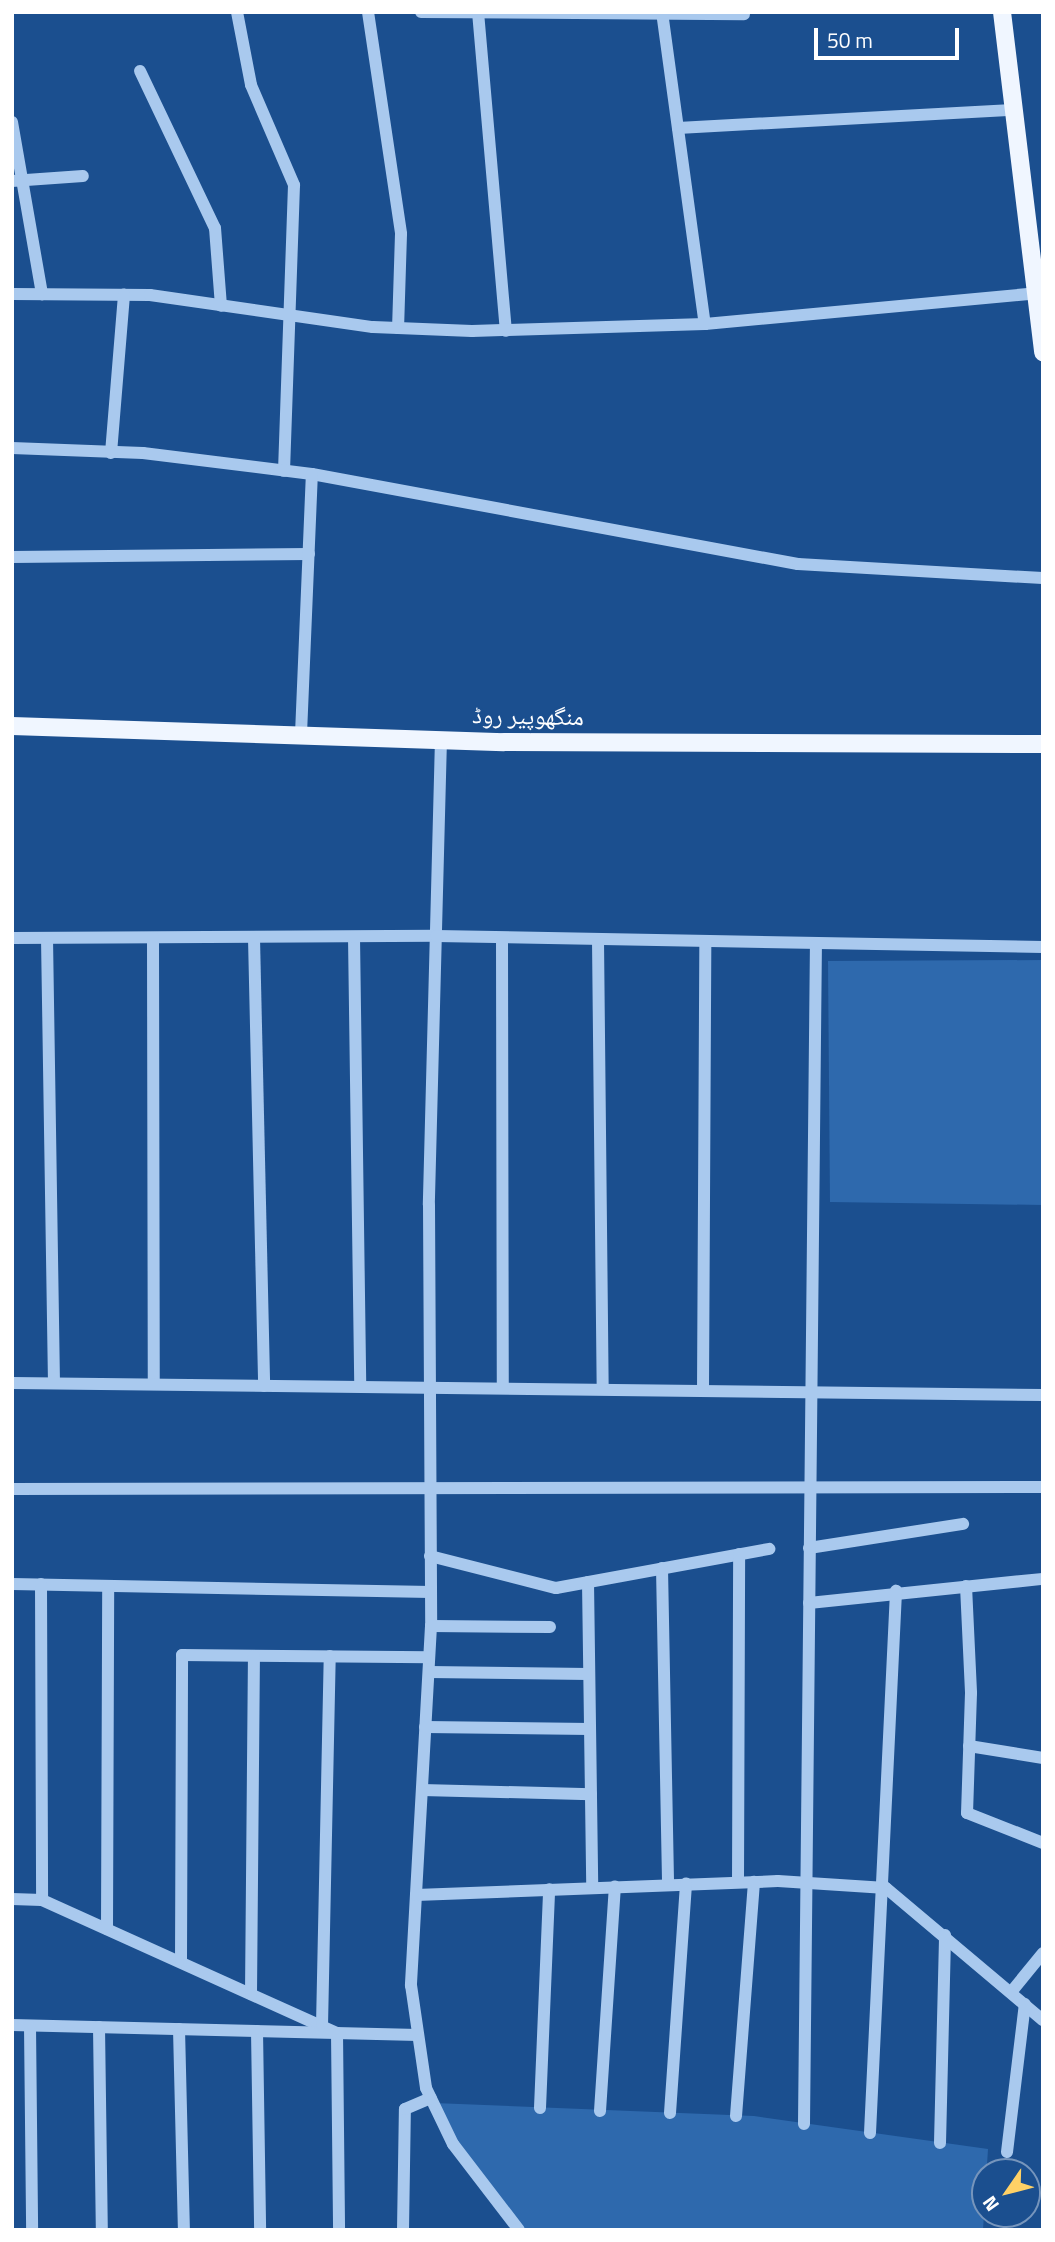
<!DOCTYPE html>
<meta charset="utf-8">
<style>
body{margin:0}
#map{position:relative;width:1055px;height:2242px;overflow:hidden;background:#1b4f8f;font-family:"Titillium Web","Noto Naskh Arabic",sans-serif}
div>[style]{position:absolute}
.green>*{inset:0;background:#2e69ad}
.minor>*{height:12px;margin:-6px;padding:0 6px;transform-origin:6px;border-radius:6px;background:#a9c9ee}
.major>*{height:18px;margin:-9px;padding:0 9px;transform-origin:9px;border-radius:9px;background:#f0f6ff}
span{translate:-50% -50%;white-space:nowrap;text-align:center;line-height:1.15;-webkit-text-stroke:5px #1b4f8f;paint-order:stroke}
.street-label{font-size:24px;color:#fff}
.frame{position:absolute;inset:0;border:14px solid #fff;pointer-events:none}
.north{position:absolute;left:971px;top:2158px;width:70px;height:70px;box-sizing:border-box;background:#1b4f8f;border:2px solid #7695bc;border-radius:50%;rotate:235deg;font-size:19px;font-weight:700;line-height:28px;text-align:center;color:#fff}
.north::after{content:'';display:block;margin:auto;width:24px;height:32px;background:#ffd166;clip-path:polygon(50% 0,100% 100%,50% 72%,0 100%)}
.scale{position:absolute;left:814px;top:28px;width:145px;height:32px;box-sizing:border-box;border:4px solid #fff;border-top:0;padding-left:9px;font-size:21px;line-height:24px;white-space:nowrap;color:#fff;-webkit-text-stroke:5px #1b4f8f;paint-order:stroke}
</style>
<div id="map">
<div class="green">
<div style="clip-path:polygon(1043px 960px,1043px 1205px,830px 1202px,828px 961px)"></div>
<div style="clip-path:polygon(434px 2103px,754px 2116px,988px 2149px,983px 2230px,520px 2230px,453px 2144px)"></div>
</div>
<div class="minor">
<div style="left:237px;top:12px;width:74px;rotate:79.1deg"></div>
<div style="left:251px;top:85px;width:109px;rotate:66.7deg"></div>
<div style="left:294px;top:185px;width:286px;rotate:92deg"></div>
<div style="left:368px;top:12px;width:224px;rotate:81.5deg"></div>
<div style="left:401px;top:234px;width:94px;rotate:91.8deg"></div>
<div style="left:421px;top:12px;width:323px;rotate:0.4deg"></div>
<div style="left:478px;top:12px;width:320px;rotate:85deg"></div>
<div style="left:662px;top:12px;width:315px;rotate:82.2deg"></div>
<div style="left:140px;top:71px;width:174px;rotate:64.5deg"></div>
<div style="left:215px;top:228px;width:78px;rotate:85.6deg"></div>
<div style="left:12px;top:122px;width:175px;rotate:80.1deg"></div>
<div style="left:678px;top:128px;width:335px;rotate:-3.1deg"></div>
<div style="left:12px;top:181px;width:71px;rotate:-4deg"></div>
<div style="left:12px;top:294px;width:138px;rotate:0.4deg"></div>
<div style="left:150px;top:295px;width:225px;rotate:8.2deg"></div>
<div style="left:373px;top:327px;width:99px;rotate:2.3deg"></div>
<div style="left:472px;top:331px;width:233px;rotate:-1.7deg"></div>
<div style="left:705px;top:324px;width:338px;rotate:-5.3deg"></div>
<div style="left:12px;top:448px;width:131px;rotate:2.2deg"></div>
<div style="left:143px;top:453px;width:170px;rotate:7.1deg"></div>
<div style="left:312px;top:474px;width:494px;rotate:10.5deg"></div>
<div style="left:798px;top:564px;width:245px;rotate:3.3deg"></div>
<div style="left:111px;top:453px;width:159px;rotate:-85.3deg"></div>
<div style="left:12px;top:557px;width:297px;rotate:-0.6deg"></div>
<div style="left:301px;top:734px;width:260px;rotate:-87.6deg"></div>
<div style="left:441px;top:739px;width:466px;rotate:91.5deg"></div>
<div style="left:429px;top:1205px;width:421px;rotate:89.7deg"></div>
<div style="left:431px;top:1626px;width:360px;rotate:93.2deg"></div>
<div style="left:411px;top:1985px;width:104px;rotate:81.7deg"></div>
<div style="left:426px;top:2088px;width:62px;rotate:64.3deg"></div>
<div style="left:453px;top:2144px;width:108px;rotate:52.5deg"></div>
<div style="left:354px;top:937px;width:449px;rotate:89.2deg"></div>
<div style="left:12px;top:938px;width:424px;rotate:-0.3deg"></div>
<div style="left:436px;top:936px;width:607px;rotate:1.04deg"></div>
<div style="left:47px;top:938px;width:445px;rotate:89.1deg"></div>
<div style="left:153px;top:938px;width:446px;rotate:89.9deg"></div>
<div style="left:254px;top:938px;width:448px;rotate:88.7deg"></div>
<div style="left:502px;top:938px;width:450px;rotate:89.9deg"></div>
<div style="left:598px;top:940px;width:449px;rotate:89.4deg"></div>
<div style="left:12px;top:1383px;width:1031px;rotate:0.67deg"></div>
<div style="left:703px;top:1390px;width:448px;rotate:-89.7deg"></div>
<div style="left:12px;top:1489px;width:1031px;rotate:-0.11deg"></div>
<div style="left:809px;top:1548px;width:156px;rotate:-8.9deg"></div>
<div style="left:430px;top:1556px;width:130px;rotate:14.3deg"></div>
<div style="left:556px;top:1588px;width:217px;rotate:-10.4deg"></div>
<div style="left:662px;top:1568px;width:317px;rotate:88.9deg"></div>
<div style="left:588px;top:1582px;width:305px;rotate:89.2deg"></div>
<div style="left:12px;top:1584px;width:419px;rotate:1.1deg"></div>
<div style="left:41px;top:1584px;width:316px;rotate:89.8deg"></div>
<div style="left:966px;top:1586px;width:107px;rotate:87.3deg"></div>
<div style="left:971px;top:1693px;width:120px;rotate:91.9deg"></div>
<div style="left:967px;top:1813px;width:82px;rotate:21.5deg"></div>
<div style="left:809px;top:1603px;width:235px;rotate:-5.9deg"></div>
<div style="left:431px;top:1626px;width:119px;rotate:0.5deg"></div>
<div style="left:429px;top:1672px;width:160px;rotate:0.7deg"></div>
<div style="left:425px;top:1727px;width:165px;rotate:0.7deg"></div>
<div style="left:969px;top:1746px;width:75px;rotate:9.2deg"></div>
<div style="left:422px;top:1790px;width:169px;rotate:1.4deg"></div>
<div style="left:738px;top:1882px;width:328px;rotate:-89.8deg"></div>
<div style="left:416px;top:1895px;width:362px;rotate:-2.2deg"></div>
<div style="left:778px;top:1881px;width:108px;rotate:3.7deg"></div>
<div style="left:886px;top:1888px;width:205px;rotate:40.1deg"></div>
<div style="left:12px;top:1899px;width:30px;rotate:2deg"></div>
<div style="left:42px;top:1900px;width:324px;rotate:24.3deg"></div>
<div style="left:337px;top:2033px;width:197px;rotate:89.4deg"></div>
<div style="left:107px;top:1929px;width:343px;rotate:-89.8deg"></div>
<div style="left:181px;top:1962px;width:307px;rotate:-89.8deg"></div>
<div style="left:182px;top:1655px;width:247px;rotate:0.5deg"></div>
<div style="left:1012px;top:1991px;width:49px;rotate:-50.8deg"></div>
<div style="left:251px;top:1994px;width:338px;rotate:-89.5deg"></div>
<div style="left:12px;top:2025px;width:406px;rotate:1.4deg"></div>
<div style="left:30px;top:2026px;width:204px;rotate:89.4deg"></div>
<div style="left:322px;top:2026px;width:370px;rotate:-88.8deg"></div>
<div style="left:99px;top:2027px;width:203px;rotate:89.2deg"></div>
<div style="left:179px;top:2029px;width:201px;rotate:88.6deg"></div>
<div style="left:257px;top:2031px;width:199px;rotate:89.1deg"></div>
<div style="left:540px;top:2108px;width:219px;rotate:-87.6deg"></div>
<div style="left:600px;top:2111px;width:225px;rotate:-86.2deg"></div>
<div style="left:670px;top:2113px;width:230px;rotate:-86deg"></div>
<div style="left:736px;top:2116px;width:235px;rotate:-85.6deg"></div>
<div style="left:804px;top:2124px;width:1179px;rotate:-89.42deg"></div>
<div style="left:870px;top:2133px;width:543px;rotate:-87.25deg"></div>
<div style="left:940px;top:2143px;width:208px;rotate:-88.6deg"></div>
<div style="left:1007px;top:2152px;width:149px;rotate:-83.1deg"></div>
<div style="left:403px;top:2230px;width:121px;rotate:-89.1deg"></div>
<div style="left:405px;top:2109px;width:28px;rotate:-23deg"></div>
</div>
<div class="major">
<div style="left:1002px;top:12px;width:343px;rotate:83.1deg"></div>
<div style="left:12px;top:726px;width:492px;rotate:1.9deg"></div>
<div style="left:504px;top:742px;width:539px;rotate:0.21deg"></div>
</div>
<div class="street-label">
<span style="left:528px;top:716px;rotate:1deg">منگھوپیر روڈ</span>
</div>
<div class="frame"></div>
<div class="north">N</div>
<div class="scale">50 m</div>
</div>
